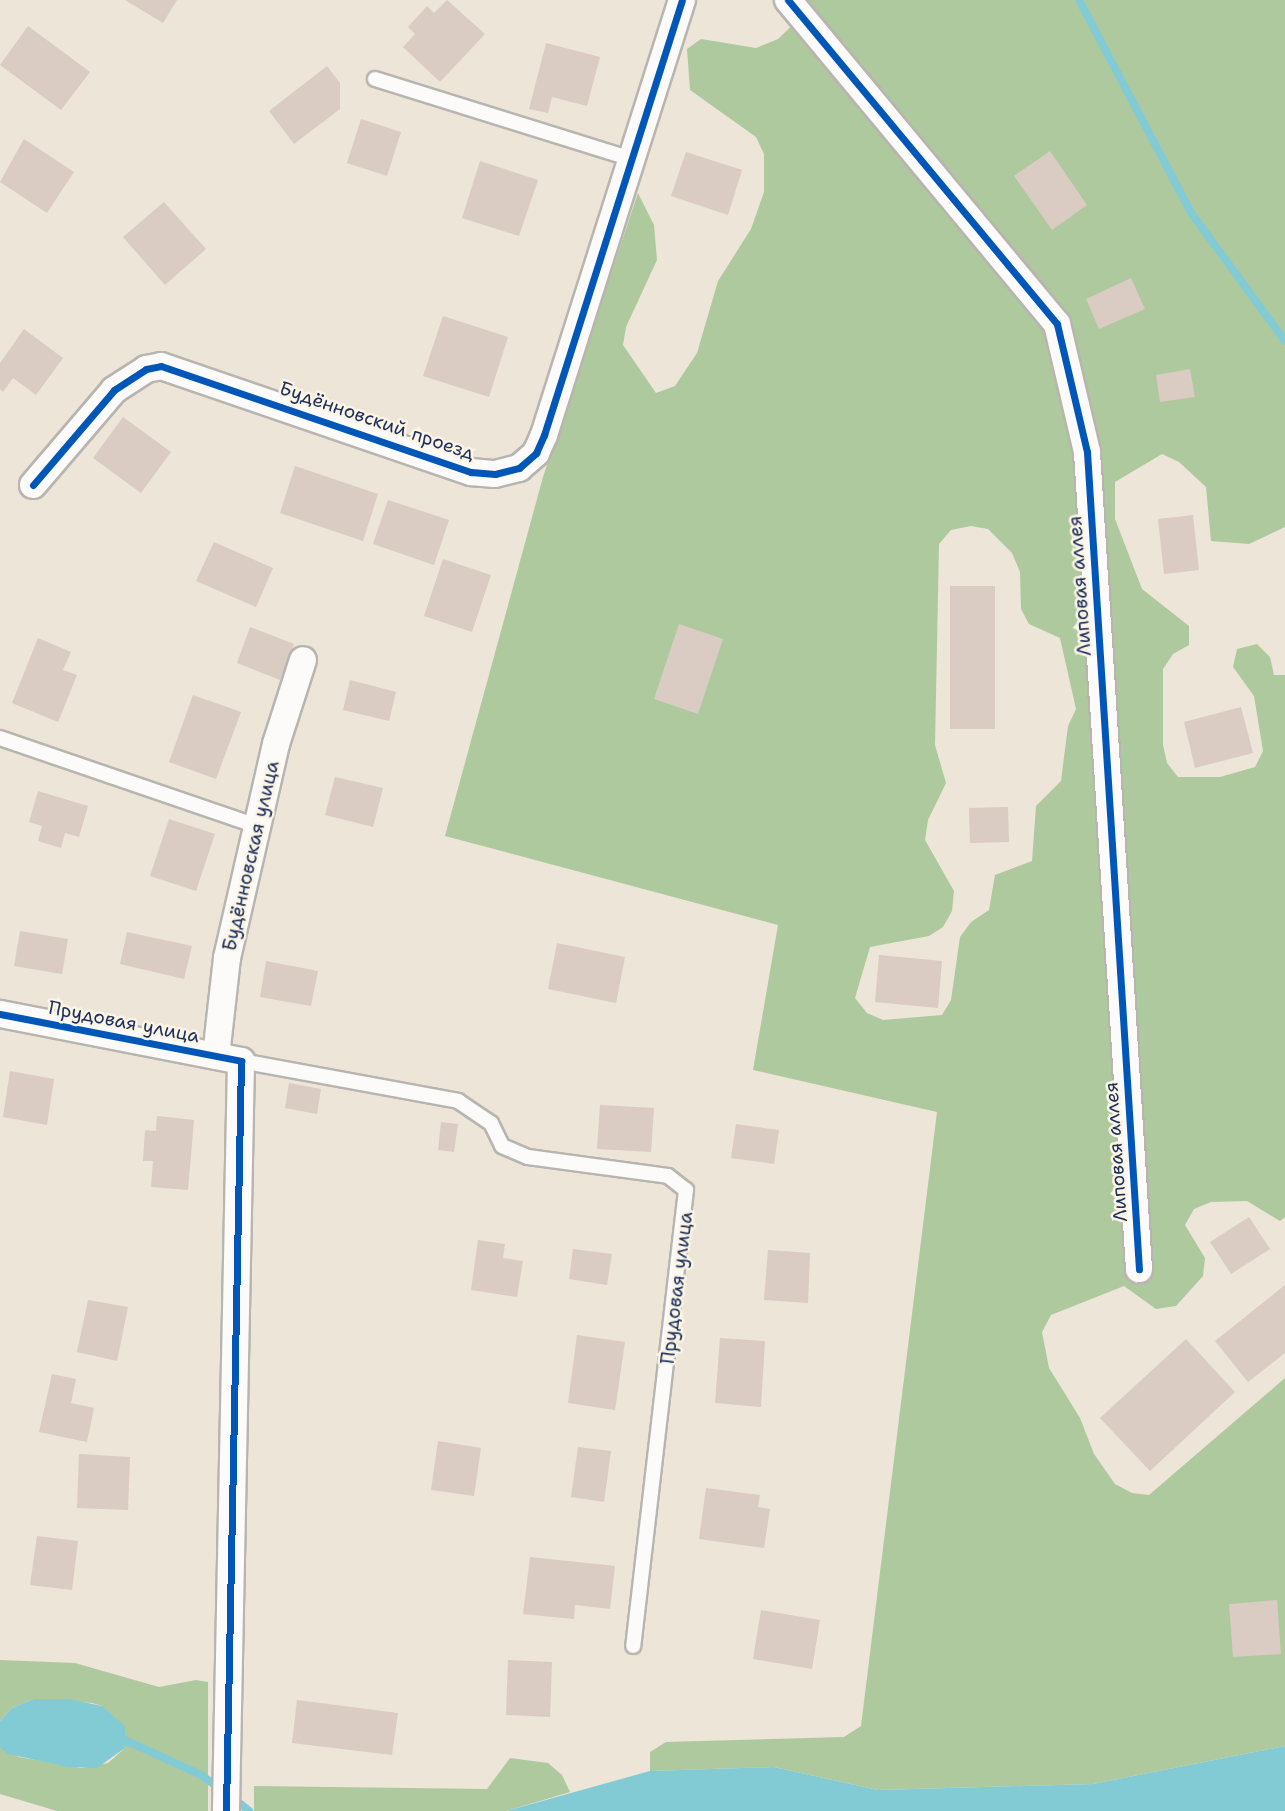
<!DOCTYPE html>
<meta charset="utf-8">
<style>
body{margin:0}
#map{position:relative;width:1285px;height:1811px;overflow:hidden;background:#ede5d7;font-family:"Shantell Sans",sans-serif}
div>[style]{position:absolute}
.forest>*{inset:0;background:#aec99e}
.water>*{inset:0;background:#83cbd4}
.stream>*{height:8px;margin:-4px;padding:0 4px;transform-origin:4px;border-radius:4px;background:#83cbd4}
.building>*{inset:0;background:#dacbc3}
.roads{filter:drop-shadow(2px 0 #b8b5b0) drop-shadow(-2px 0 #b8b5b0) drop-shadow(0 2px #b8b5b0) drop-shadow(0 -2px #b8b5b0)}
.service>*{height:14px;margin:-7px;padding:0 7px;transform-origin:7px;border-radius:7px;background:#fcfbf9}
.minor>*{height:26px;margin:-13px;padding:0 13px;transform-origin:13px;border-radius:13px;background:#fcfbf9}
.cycleway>*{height:7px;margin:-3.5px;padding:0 3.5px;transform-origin:3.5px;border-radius:3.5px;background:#0057b8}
span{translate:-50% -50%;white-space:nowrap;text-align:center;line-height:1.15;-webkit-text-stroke:5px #fcf5e5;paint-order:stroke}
.street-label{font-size:19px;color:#1b2f5e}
</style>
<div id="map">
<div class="forest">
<div style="clip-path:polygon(evenodd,804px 0,1285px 0,1285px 527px,1249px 544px,1211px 541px,1206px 487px,1179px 462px,1162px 454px,1115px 482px,1115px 519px,1142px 589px,1189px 626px,1189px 645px,1173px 654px,1163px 669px,1163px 745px,1167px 763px,1178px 777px,1220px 777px,1255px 767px,1263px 751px,1254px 696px,1233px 667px,1237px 649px,1257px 644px,1270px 657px,1274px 675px,1285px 675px,1285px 1217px,1280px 1221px,1247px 1201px,1211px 1202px,1194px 1209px,1185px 1225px,1205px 1258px,1203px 1276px,1176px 1306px,1156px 1309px,1124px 1286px,1051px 1315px,1042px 1332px,1049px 1368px,1080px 1418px,1094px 1454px,1115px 1484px,1132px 1493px,1149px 1495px,1285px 1378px,1285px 1746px,1093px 1784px,878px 1790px,774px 1767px,650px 1771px,650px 1752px,666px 1742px,844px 1737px,861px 1726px,937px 1112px,753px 1070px,778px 925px,445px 836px,543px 477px,638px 193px,654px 225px,657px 260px,626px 327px,623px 345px,656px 393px,675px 386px,697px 353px,718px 281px,751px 229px,764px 192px,764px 154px,756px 137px,690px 90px,687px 49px,701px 39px,756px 48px,778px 39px,805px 13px,804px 0,971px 526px,988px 529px,1012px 553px,1020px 572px,1021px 609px,1029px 624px,1060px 638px,1076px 709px,1068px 726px,1061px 781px,1036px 806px,1032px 861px,995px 875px,989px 910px,971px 922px,960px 937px,951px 1000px,942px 1015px,883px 1020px,867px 1013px,855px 998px,870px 947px,929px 936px,943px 927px,952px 911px,954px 891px,925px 840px,928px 820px,946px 783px,935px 745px,939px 544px,951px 530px,971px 526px)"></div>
<div style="clip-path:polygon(0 1660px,75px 1663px,159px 1687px,196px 1680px,208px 1682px,208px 1811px,57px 1811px,0 1794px,0 1748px,19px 1757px,81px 1768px,108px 1763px,125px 1748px,102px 1706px,92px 1703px,33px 1699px,12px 1708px,0 1721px)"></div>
<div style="clip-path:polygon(510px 1758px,548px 1763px,562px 1775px,570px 1792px,506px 1811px,254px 1811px,254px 1786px,487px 1789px)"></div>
</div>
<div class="water">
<div style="clip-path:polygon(33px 1699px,69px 1699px,102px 1706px,125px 1726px,125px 1748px,97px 1768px,68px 1767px,8px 1754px,0 1748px,0 1721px,12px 1708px)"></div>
<div style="clip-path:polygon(1285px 1746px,1285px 1811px,506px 1811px,650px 1771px,774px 1767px,878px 1790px,1093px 1784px)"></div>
</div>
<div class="stream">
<div style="left:1079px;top:0;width:242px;rotate:62.2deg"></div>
<div style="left:1192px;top:214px;width:157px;rotate:53.8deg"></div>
<div style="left:116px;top:1736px;width:94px;rotate:24.6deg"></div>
<div style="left:201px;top:1775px;width:24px;rotate:36deg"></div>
<div style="left:233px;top:1798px;width:21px;rotate:39deg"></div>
</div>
<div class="building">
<div style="clip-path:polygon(125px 0,177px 0,163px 23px)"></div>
<div style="clip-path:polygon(447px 0,485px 34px,440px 82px,403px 47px,415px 34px,408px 27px,427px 6px,434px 13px)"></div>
<div style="clip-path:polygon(28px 26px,90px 72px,61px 110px,0 65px)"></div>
<div style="clip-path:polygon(546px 43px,600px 57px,587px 106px,552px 97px,548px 113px,529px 109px)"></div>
<div style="clip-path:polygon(327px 66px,340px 83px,340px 109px,294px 144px,269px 111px)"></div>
<div style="clip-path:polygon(361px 119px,401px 132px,387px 176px,347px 163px)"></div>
<div style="clip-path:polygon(24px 139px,74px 172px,47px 213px,0 182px)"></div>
<div style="clip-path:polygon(1050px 151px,1087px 205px,1052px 230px,1014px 176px)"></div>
<div style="clip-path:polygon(686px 152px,742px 170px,728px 215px,671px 196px)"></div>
<div style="clip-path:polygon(480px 161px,538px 180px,519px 236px,462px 218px)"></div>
<div style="clip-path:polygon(164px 202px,206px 249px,165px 285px,123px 237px)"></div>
<div style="clip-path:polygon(1131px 278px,1145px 309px,1099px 329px,1086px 299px)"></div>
<div style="clip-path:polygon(443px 316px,508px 337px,489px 397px,423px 376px)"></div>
<div style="clip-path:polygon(24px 329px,63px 358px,36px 395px,13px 378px,3px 392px,0 389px,0 363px)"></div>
<div style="clip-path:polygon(1190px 369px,1195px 397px,1160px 402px,1156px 375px)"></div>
<div style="clip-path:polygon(123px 417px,171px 452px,141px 493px,93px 458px)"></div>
<div style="clip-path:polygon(295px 466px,378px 494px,363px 541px,280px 513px)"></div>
<div style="clip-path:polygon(388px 500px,449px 520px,434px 565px,373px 544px)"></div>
<div style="clip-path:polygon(1193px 515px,1199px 570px,1164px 574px,1158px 519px)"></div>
<div style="clip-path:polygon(214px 542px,273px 568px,256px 607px,196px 581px)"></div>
<div style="clip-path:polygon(443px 559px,491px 575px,472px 632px,424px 616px)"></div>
<div style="clip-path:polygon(950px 586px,995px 586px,995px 729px,950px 729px)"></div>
<div style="clip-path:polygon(679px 624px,723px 639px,698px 714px,654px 699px)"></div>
<div style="clip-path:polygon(250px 627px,294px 644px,280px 680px,237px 663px)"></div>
<div style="clip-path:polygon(38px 638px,71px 652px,63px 670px,77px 675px,58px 722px,12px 703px)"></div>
<div style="clip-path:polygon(350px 680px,396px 692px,389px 721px,343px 710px)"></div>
<div style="clip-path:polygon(193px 695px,241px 712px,216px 779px,169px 762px)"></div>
<div style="clip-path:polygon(1241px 707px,1253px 753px,1195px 768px,1184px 722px)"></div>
<div style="clip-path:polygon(335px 777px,383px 788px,373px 827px,325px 815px)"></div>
<div style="clip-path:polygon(38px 791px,88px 806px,79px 837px,65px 833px,61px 848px,38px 841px,42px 826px,29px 822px)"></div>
<div style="clip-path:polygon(1008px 807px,1009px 842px,970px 843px,969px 808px)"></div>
<div style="clip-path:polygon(169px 819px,215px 834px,196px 891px,150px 876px)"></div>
<div style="clip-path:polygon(20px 931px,68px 939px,62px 974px,14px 966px)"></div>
<div style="clip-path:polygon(127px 932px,192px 946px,184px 979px,120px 964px)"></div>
<div style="clip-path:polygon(557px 943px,625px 957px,616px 1003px,548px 989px)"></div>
<div style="clip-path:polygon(879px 955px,942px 961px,938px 1008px,875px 1002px)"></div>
<div style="clip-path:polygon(266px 961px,318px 971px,311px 1006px,260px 997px)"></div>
<div style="clip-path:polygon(10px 1071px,54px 1079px,47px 1125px,3px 1117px)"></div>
<div style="clip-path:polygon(289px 1083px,321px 1089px,317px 1114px,285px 1108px)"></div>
<div style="clip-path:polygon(600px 1105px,654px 1108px,651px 1152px,597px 1149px)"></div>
<div style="clip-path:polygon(157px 1116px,194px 1120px,188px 1190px,151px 1187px,153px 1161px,143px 1161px,145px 1130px,156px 1131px)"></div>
<div style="clip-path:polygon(441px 1122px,458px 1124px,454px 1152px,438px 1150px)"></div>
<div style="clip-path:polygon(736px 1124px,779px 1130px,774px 1164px,731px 1158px)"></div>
<div style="clip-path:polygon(1249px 1217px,1270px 1249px,1231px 1274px,1210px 1242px)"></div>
<div style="clip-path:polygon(478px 1240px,505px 1244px,503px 1258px,523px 1261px,517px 1297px,471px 1290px)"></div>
<div style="clip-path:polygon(573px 1249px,612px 1254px,607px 1285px,569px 1279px)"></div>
<div style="clip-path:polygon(768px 1250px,810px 1253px,808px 1303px,764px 1300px)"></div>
<div style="clip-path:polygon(1285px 1285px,1285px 1353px,1248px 1382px,1215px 1341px)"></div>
<div style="clip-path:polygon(88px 1300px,128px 1307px,117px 1361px,77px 1352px)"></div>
<div style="clip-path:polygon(577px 1335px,625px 1342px,615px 1410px,568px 1403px)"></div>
<div style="clip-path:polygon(720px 1338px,765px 1341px,761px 1407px,715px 1403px)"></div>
<div style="clip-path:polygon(1186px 1339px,1235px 1392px,1150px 1471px,1100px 1418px)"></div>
<div style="clip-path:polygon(52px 1374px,76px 1379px,71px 1403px,94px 1408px,87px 1442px,39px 1432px)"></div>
<div style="clip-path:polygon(438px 1441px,481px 1448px,474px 1496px,431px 1490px)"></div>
<div style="clip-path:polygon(578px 1447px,611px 1451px,604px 1502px,571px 1497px)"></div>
<div style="clip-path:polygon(79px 1454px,130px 1457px,128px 1510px,77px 1508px)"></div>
<div style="clip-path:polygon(706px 1488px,760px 1495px,758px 1507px,770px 1509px,764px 1548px,699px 1539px)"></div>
<div style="clip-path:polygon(37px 1536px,78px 1541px,72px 1590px,30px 1585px)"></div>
<div style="clip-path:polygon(530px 1557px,615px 1566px,610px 1609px,575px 1605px,574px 1619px,523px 1614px)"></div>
<div style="clip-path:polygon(1277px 1600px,1281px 1654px,1233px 1657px,1229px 1604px)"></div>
<div style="clip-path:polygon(761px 1610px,820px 1620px,812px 1669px,753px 1659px)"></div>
<div style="clip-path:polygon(508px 1660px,552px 1662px,550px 1717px,506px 1715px)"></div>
<div style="clip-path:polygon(297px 1700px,398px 1713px,392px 1755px,292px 1743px)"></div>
</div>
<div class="roads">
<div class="service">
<div style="left:375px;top:79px;width:269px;rotate:17.3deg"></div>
<div style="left:0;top:738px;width:272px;rotate:18.9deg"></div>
<div style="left:241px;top:1061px;width:221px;rotate:10.4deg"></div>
<div style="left:458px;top:1101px;width:40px;rotate:34deg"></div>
<div style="left:491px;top:1123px;width:25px;rotate:64deg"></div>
<div style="left:502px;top:1146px;width:28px;rotate:23deg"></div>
<div style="left:528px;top:1157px;width:141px;rotate:7.7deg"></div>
<div style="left:668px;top:1176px;width:23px;rotate:38deg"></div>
<div style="left:686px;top:1190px;width:459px;rotate:96.6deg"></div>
</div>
<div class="minor">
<div style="left:788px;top:0;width:421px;rotate:50.3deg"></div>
<div style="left:1057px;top:324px;width:131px;rotate:76.8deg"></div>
<div style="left:1087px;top:452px;width:819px;rotate:86.36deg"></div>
<div style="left:33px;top:485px;width:125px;rotate:-49.5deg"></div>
<div style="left:114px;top:390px;width:38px;rotate:-33deg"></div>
<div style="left:146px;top:369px;width:15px;rotate:-11deg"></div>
<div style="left:161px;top:366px;width:328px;rotate:18.9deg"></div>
<div style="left:471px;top:472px;width:24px;rotate:5deg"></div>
<div style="left:495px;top:474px;width:25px;rotate:-14deg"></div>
<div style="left:519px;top:468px;width:23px;rotate:-41deg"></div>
<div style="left:536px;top:453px;width:20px;rotate:-66deg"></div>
<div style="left:544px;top:435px;width:456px;rotate:-72.4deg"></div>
<div style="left:0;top:1014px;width:246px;rotate:11deg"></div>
<div style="left:241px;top:1061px;width:750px;rotate:91.15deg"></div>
<div style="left:216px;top:1056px;width:99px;rotate:-83.6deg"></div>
<div style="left:227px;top:958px;width:220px;rotate:-77.1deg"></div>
<div style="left:276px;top:744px;width:88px;rotate:-72.2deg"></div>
</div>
</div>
<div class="cycleway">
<div style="left:788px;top:0;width:421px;rotate:50.3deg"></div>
<div style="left:1057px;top:324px;width:131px;rotate:76.8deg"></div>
<div style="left:1087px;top:452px;width:819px;rotate:86.36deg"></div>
<div style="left:33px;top:485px;width:125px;rotate:-49.5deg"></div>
<div style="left:114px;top:390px;width:38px;rotate:-33deg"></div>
<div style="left:146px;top:369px;width:15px;rotate:-11deg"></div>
<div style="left:161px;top:366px;width:328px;rotate:18.9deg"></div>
<div style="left:471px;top:472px;width:24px;rotate:5deg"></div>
<div style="left:495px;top:474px;width:25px;rotate:-14deg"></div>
<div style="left:519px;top:468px;width:23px;rotate:-41deg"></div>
<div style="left:536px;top:453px;width:20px;rotate:-66deg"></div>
<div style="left:544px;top:435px;width:456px;rotate:-72.4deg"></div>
<div style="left:0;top:1014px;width:246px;rotate:11deg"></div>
<div style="left:241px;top:1061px;width:750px;rotate:91.15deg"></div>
</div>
<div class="street-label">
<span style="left:377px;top:421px;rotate:19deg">Будённовский проезд</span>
<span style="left:1080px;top:586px;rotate:-94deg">Липовая аллея</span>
<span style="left:251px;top:856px;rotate:-77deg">Будённовская улица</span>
<span style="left:124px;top:1022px;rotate:11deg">Прудовая улица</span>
<span style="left:1116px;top:1152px;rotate:-94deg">Липовая аллея</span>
<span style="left:677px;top:1288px;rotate:-83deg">Прудовая улица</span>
</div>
</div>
